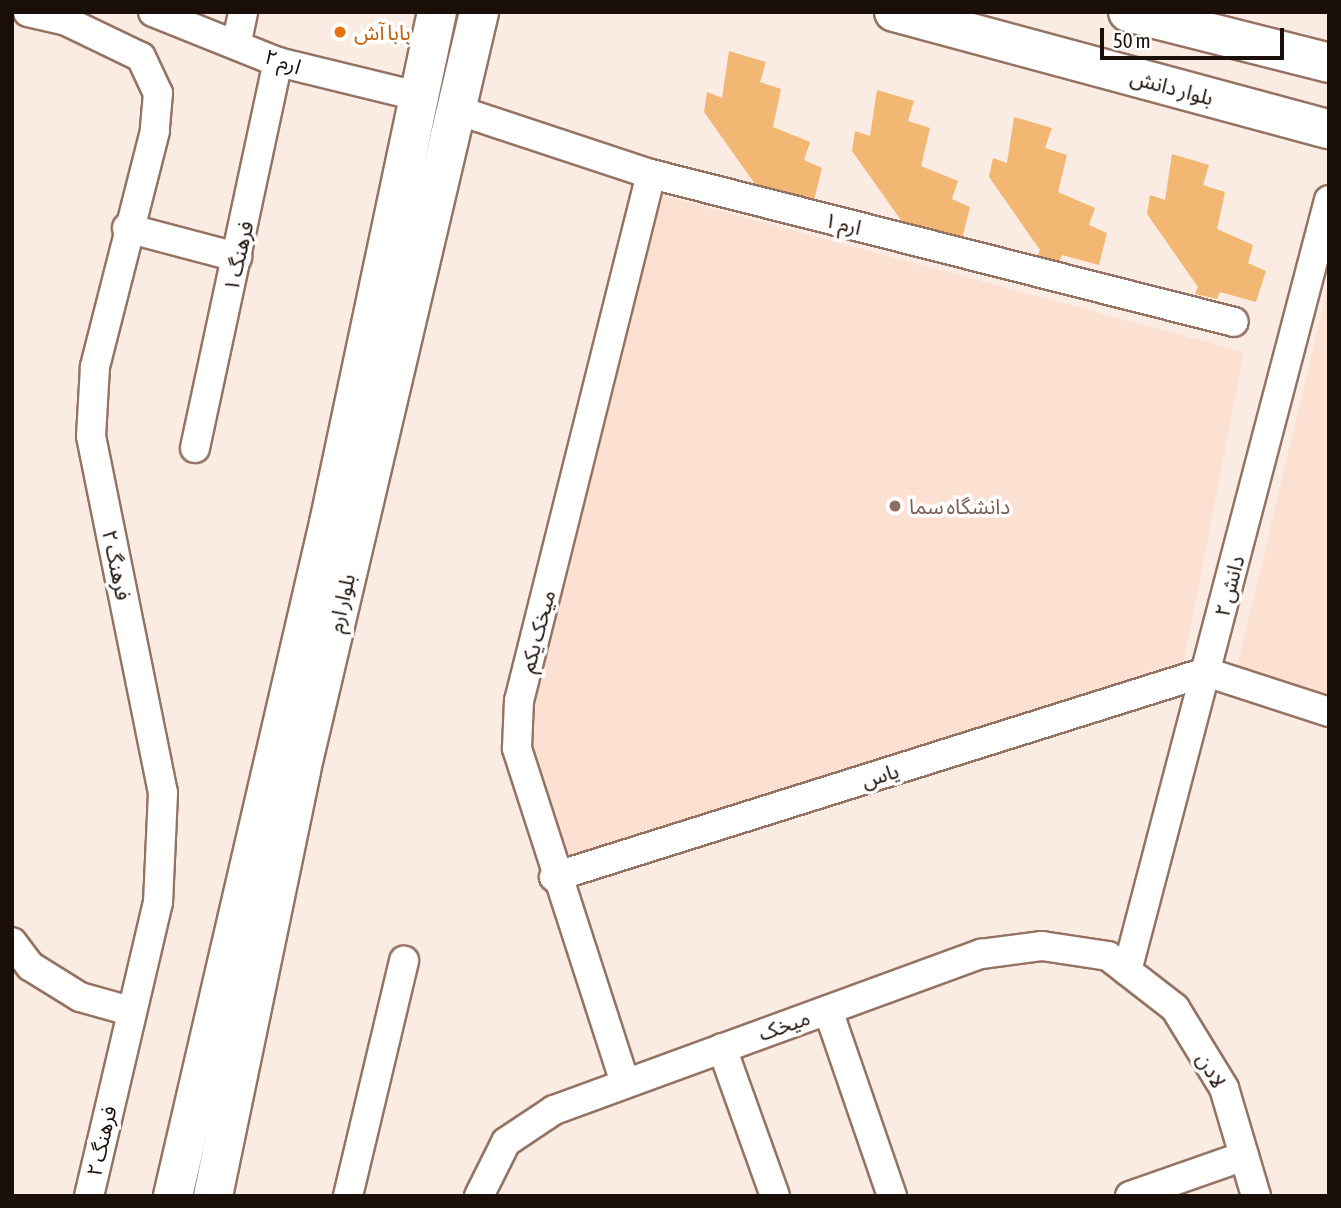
<!DOCTYPE html>
<meta charset="utf-8">
<style>
body{margin:0}
#map{position:relative;width:1341px;height:1208px;overflow:hidden;background:#faebe3;font-family:"Asap Condensed","Noto Sans Arabic",sans-serif}
div>[style]{position:absolute}
.built>*{inset:0;background:#fce1d3}
.building>*{inset:0;background:#f2b873}
.roads{filter:drop-shadow(2px 0 #947363) drop-shadow(-2px 0 #947363) drop-shadow(0 2px #947363) drop-shadow(0 -2px #947363)}
.street>*{height:28px;margin:-14px;padding:0 14px;transform-origin:14px;border-radius:14px;background:#fff}
.secondary>*{height:38px;margin:-19px;padding:0 19px;transform-origin:19px;border-radius:19px;background:#fff}
.dots>*{width:19px;height:19px;translate:-50% -50%;box-sizing:border-box;border:4px solid #fff;border-radius:50%}
span{translate:-50% -50%;white-space:nowrap;text-align:center;line-height:1.15;-webkit-text-stroke:7px #fff;paint-order:stroke}
.food-label{font-size:21px;color:#c56008}
.left{translate:0 -50%;text-align:left}
.street-label{font-size:21px;color:#1b0f09}
.education-label{font-size:21px;color:#785e54}
.frame{position:absolute;inset:0;border:14px solid #1b0f09;pointer-events:none}
.scale{position:absolute;left:1100px;top:28px;width:184px;height:32px;box-sizing:border-box;border:4px solid #1b0f09;border-top:0;padding-left:9px;font-size:21px;line-height:24px;white-space:nowrap;color:#1b0f09;-webkit-text-stroke:5px #fff;paint-order:stroke}
</style>
<div id="map">
<div class="built">
<div style="clip-path:polygon(654px 193px,1244px 352px,1184px 661px,563px 861px,533px 765px,528px 719px)"></div>
<div style="clip-path:polygon(1329px 282px,1329px 700px,1235px 676px)"></div>
</div>
<div class="building">
<div style="clip-path:polygon(729px 51px,766px 62px,760px 82px,781px 89px,773px 127px,810px 142px,804px 160px,822px 168px,814px 200px,777px 189px,773px 196px,752px 192px,755px 184px,704px 112px,707px 92px,722px 98px)"></div>
<div style="clip-path:polygon(877px 90px,914px 101px,908px 121px,930px 128px,921px 166px,958px 181px,952px 199px,970px 207px,962px 239px,925px 228px,921px 235px,900px 231px,903px 223px,852px 151px,855px 131px,870px 136px)"></div>
<div style="clip-path:polygon(1014px 117px,1052px 128px,1045px 148px,1067px 155px,1058px 192px,1095px 208px,1089px 225px,1107px 233px,1099px 265px,1062px 255px,1059px 262px,1037px 257px,1040px 250px,989px 177px,993px 158px,1007px 163px)"></div>
<div style="clip-path:polygon(1172px 154px,1209px 165px,1203px 185px,1225px 192px,1217px 229px,1253px 245px,1248px 263px,1266px 271px,1256px 302px,1220px 292px,1217px 299px,1195px 294px,1198px 287px,1147px 214px,1150px 195px,1165px 200px)"></div>
</div>
<div class="roads">
<div class="street">
<div style="left:28px;top:12px;width:37px;rotate:13deg"></div>
<div style="left:64px;top:20px;width:85px;rotate:25.7deg"></div>
<div style="left:141px;top:57px;width:40px;rotate:65deg"></div>
<div style="left:158px;top:93px;width:38px;rotate:95deg"></div>
<div style="left:155px;top:131px;width:244px;rotate:104.3deg"></div>
<div style="left:95px;top:367px;width:69px;rotate:93.3deg"></div>
<div style="left:91px;top:436px;width:364px;rotate:78.6deg"></div>
<div style="left:163px;top:793px;width:109px;rotate:92.6deg"></div>
<div style="left:158px;top:902px;width:302px;rotate:103.2deg"></div>
<div style="left:153px;top:12px;width:135px;rotate:21.8deg"></div>
<div style="left:278px;top:62px;width:144px;rotate:13.7deg"></div>
<div style="left:237px;top:41px;width:30px;rotate:-78deg"></div>
<div style="left:457px;top:110px;width:204px;rotate:18.3deg"></div>
<div style="left:651px;top:174px;width:601px;rotate:14.24deg"></div>
<div style="left:127px;top:228px;width:114px;rotate:14.8deg"></div>
<div style="left:195px;top:448px;width:395px;rotate:-77.9deg"></div>
<div style="left:554px;top:877px;width:683px;rotate:-17.45deg"></div>
<div style="left:1206px;top:672px;width:129px;rotate:18deg"></div>
<div style="left:12px;top:942px;width:30px;rotate:53deg"></div>
<div style="left:30px;top:966px;width:59px;rotate:31.8deg"></div>
<div style="left:80px;top:997px;width:52px;rotate:15.6deg"></div>
<div style="left:1127px;top:971px;width:797px;rotate:-75.32deg"></div>
<div style="left:828px;top:1010px;width:197px;rotate:71deg"></div>
<div style="left:722px;top:1048px;width:157px;rotate:70.3deg"></div>
<div style="left:625px;top:1083px;width:352px;rotate:-107.9deg"></div>
<div style="left:517px;top:748px;width:47px;rotate:-87.6deg"></div>
<div style="left:519px;top:701px;width:543px;rotate:-75.94deg"></div>
<div style="left:348px;top:1196px;width:242px;rotate:-76.6deg"></div>
<div style="left:479px;top:1196px;width:60px;rotate:-63.4deg"></div>
<div style="left:506px;top:1142px;width:58px;rotate:-33.7deg"></div>
<div style="left:554px;top:1110px;width:455px;rotate:-20.1deg"></div>
<div style="left:981px;top:954px;width:62px;rotate:-7.5deg"></div>
<div style="left:1042px;top:946px;width:67px;rotate:8.6deg"></div>
<div style="left:1108px;top:956px;width:85px;rotate:37.8deg"></div>
<div style="left:1175px;top:1008px;width:94px;rotate:58.5deg"></div>
<div style="left:1224px;top:1088px;width:113px;rotate:73.5deg"></div>
<div style="left:1130px;top:1196px;width:121px;rotate:-19.3deg"></div>
</div>
<div class="secondary">
<div style="left:894px;top:12px;width:450px;rotate:15.1deg"></div>
<div style="left:1128px;top:12px;width:207px;rotate:14.2deg"></div>
<div style="left:173px;top:1196px;width:691px;rotate:-76.95deg"></div>
<div style="left:329px;top:523px;width:522px;rotate:-78.07deg"></div>
<div style="left:213px;top:1196px;width:435px;rotate:-78.3deg"></div>
<div style="left:301px;top:770px;width:779px;rotate:-76.78deg"></div>
</div>
</div>
<div class="dots">
<div style="left:340px;top:32px;background:#e8710a"></div>
<div style="left:895px;top:506px;background:#8d6e63"></div>
</div>
<div class="food-label">
<span class="left" style="left:354px;top:32px">بابا آش</span>
</div>
<div class="street-label">
<span style="left:283px;top:61px;rotate:19deg">ارم ۲</span>
<span style="left:1172px;top:87px;rotate:15deg">بلوار دانش</span>
<span style="left:843px;top:223px;rotate:14deg">ارم ۱</span>
<span style="left:238px;top:256px;rotate:-77deg">فرهنگ ۱</span>
<span style="left:117px;top:565px;rotate:78deg">فرهنگ ۲</span>
<span style="left:1229px;top:586px;rotate:-75deg">دانش ۲</span>
<span style="left:341px;top:603px;rotate:-77deg">بلوار ارم</span>
<span style="left:537px;top:631px;rotate:-75deg">میخک یکم</span>
<span style="left:880px;top:775px;rotate:-17deg">یاس</span>
<span style="left:784px;top:1025px;rotate:-20deg">میخک</span>
<span style="left:1212px;top:1070px;rotate:61deg">لادن</span>
<span style="left:101px;top:1141px;rotate:-77deg">فرهنگ ۲</span>
</div>
<div class="education-label">
<span class="left" style="left:909px;top:506px">دانشگاه سما</span>
</div>
<div class="frame"></div>
<div class="scale">50 m</div>
</div>
